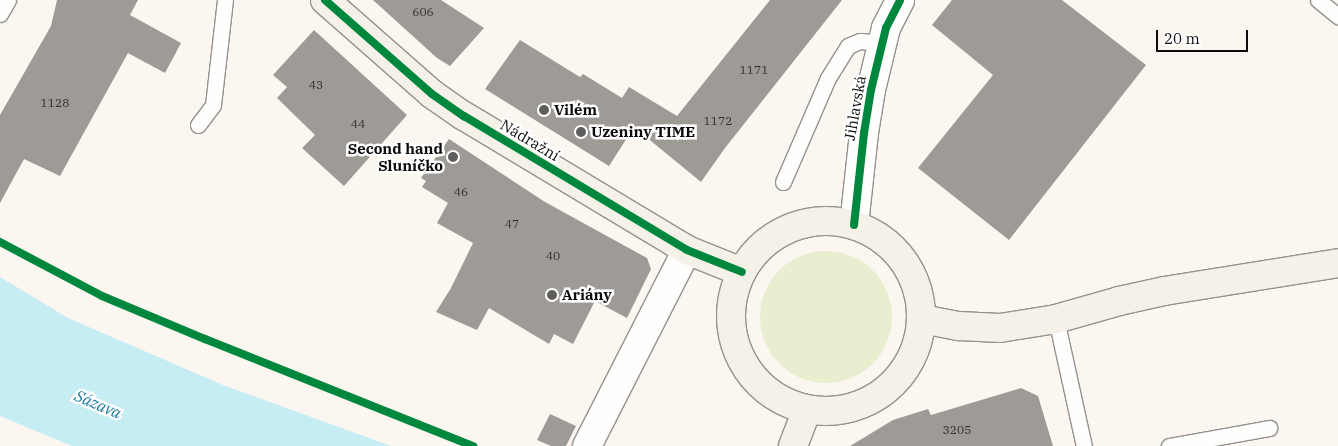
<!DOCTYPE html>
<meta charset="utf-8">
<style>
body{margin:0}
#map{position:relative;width:1338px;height:446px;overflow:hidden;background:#fbf6f0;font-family:"IBM Plex Serif",serif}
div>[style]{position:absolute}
.green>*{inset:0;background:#e9eed0}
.round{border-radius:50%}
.water>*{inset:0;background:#c7edf4}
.building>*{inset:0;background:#9e9a96}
.roads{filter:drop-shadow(1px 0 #94918f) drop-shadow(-1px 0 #94918f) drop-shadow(0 1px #94918f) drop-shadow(0 -1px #94918f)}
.lane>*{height:15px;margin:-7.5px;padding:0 7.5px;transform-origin:7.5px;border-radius:7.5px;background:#fefefd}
.street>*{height:28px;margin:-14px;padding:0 14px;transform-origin:14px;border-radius:14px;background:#fefefd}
.secondary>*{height:28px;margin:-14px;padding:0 14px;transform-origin:14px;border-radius:14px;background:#f5f1e8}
.secondary>.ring{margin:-14px;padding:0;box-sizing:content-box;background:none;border:28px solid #f5f1e8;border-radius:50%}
.cycleway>*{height:8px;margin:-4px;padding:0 4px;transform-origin:4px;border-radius:4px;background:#00873e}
.dots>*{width:14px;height:14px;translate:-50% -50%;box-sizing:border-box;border:2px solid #fff;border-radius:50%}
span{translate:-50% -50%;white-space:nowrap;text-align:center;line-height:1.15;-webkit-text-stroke:5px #fff;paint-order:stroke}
.number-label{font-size:12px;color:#30302e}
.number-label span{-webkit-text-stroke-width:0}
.street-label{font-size:15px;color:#0c0c0c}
.poi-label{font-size:15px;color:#0c0c0c;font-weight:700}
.left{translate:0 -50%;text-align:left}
.right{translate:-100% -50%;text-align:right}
.water-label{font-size:16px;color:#177c9c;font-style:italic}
.scale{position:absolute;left:1156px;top:30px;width:92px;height:22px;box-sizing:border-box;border:2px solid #0c0c0c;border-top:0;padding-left:6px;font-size:15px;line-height:18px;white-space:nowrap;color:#0c0c0c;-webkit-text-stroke:4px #fff;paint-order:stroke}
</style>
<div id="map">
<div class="green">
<div class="round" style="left:760px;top:251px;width:132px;height:132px"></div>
</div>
<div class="water">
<div style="clip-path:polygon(0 277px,68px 318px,223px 385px,391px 446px,72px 446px,0 416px)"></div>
</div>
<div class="building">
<div style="clip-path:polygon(57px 0,138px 0,130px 15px,181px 43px,165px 73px,128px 53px,60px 176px,24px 159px,0 203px,0 115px,51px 26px)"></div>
<div style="clip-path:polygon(373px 0,441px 0,484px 28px,450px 66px,437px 58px)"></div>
<div style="clip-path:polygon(770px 0,842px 0,725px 148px,701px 182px,634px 127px,609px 166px,485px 89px,520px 40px,580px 77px,583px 74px,622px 98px,629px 87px,677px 116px)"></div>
<div style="clip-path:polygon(952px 0,1062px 0,1146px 65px,1009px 240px,918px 168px,993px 75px,932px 25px)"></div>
<div style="clip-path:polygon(314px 30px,407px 115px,344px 186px,302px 148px,315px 135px,277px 98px,287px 87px,273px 75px)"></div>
<div style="clip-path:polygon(449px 139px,545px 202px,647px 258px,651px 269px,627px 318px,595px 301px,573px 344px,554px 334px,549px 344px,489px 308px,477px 330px,436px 312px,451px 288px,473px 243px,437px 223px,448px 203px,422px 187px,426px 181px,421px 178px)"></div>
<div style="clip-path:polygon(1021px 388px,1038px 396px,1053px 446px,850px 446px,893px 420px,928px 409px,931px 415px)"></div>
<div style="clip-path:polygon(550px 414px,576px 426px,566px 446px,551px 446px,537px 440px)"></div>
</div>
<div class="roads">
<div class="lane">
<div style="left:1318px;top:0;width:26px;rotate:39deg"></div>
<div style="left:0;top:14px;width:16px;rotate:-60deg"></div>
<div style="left:198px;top:125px;width:25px;rotate:-53deg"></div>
<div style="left:213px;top:105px;width:106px;rotate:-83.5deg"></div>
<div style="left:783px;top:182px;width:113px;rotate:-66.6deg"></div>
<div style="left:828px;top:78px;width:38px;rotate:-58deg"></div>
<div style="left:848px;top:46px;width:13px;rotate:-23deg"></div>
<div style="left:860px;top:41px;width:23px;rotate:5deg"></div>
<div style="left:1056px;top:319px;width:130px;rotate:77.6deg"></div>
<div style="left:1169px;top:446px;width:102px;rotate:-10.2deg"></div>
</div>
<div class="street">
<div style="left:854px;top:225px;width:93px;rotate:-83.8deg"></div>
<div style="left:864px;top:133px;width:44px;rotate:-80.8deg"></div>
<div style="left:871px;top:90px;width:64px;rotate:-76.4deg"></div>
<div style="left:886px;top:28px;width:31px;rotate:-63deg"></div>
<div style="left:587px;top:446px;width:220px;rotate:-63deg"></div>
</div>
<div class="secondary">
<div style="left:325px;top:0;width:142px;rotate:41.3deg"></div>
<div style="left:432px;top:94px;width:39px;rotate:35deg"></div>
<div style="left:464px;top:116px;width:260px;rotate:31deg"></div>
<div style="left:687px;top:250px;width:59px;rotate:21.8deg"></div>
<div class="ring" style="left:731px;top:221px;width:162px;height:162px"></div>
<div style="left:922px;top:319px;width:38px;rotate:11deg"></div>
<div style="left:959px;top:326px;width:41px;rotate:2.8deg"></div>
<div style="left:1000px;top:328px;width:57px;rotate:-9.1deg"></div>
<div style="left:1056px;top:319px;width:66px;rotate:-15.9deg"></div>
<div style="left:1119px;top:301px;width:46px;rotate:-12.5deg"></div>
<div style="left:1164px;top:291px;width:176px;rotate:-9.1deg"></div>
<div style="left:793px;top:446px;width:39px;rotate:-69deg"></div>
</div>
</div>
<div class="cycleway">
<div style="left:325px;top:0;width:142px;rotate:41.3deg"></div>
<div style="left:432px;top:94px;width:39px;rotate:35deg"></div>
<div style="left:464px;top:116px;width:260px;rotate:31deg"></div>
<div style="left:687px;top:250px;width:59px;rotate:21.8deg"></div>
<div style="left:854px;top:225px;width:93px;rotate:-83.8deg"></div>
<div style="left:864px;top:133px;width:44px;rotate:-80.8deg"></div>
<div style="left:871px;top:90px;width:64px;rotate:-76.4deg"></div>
<div style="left:886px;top:28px;width:31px;rotate:-63deg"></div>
<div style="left:0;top:242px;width:115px;rotate:27.9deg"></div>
<div style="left:102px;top:296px;width:112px;rotate:22.7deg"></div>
<div style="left:205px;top:339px;width:289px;rotate:21.8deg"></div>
</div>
<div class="dots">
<div style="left:544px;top:110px;background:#605e5c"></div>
<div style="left:581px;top:132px;background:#605e5c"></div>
<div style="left:453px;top:157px;background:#605e5c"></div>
<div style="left:552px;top:295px;background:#605e5c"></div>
</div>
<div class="number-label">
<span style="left:423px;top:12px">606</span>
<span style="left:754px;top:70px">1171</span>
<span style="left:316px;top:85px">43</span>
<span style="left:55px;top:103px">1128</span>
<span style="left:718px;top:121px">1172</span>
<span style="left:358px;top:124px">44</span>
<span style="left:461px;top:192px">46</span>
<span style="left:512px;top:224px">47</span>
<span style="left:553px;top:256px">40</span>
<span style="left:957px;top:430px">3205</span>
</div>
<div class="street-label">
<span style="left:855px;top:108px;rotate:-80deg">Jihlavská</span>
<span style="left:530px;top:140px;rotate:31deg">Nádražní</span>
</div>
<div class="poi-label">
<span class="left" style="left:554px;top:110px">Vilém</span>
<span class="left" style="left:591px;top:132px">Uzeniny TIME</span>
<span class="right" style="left:443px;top:157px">Second hand<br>Sluníčko</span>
<span class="left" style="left:562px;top:295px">Ariány</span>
</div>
<div class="water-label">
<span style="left:98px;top:404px;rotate:23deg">Sázava</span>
</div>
<div class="scale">20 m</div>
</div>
